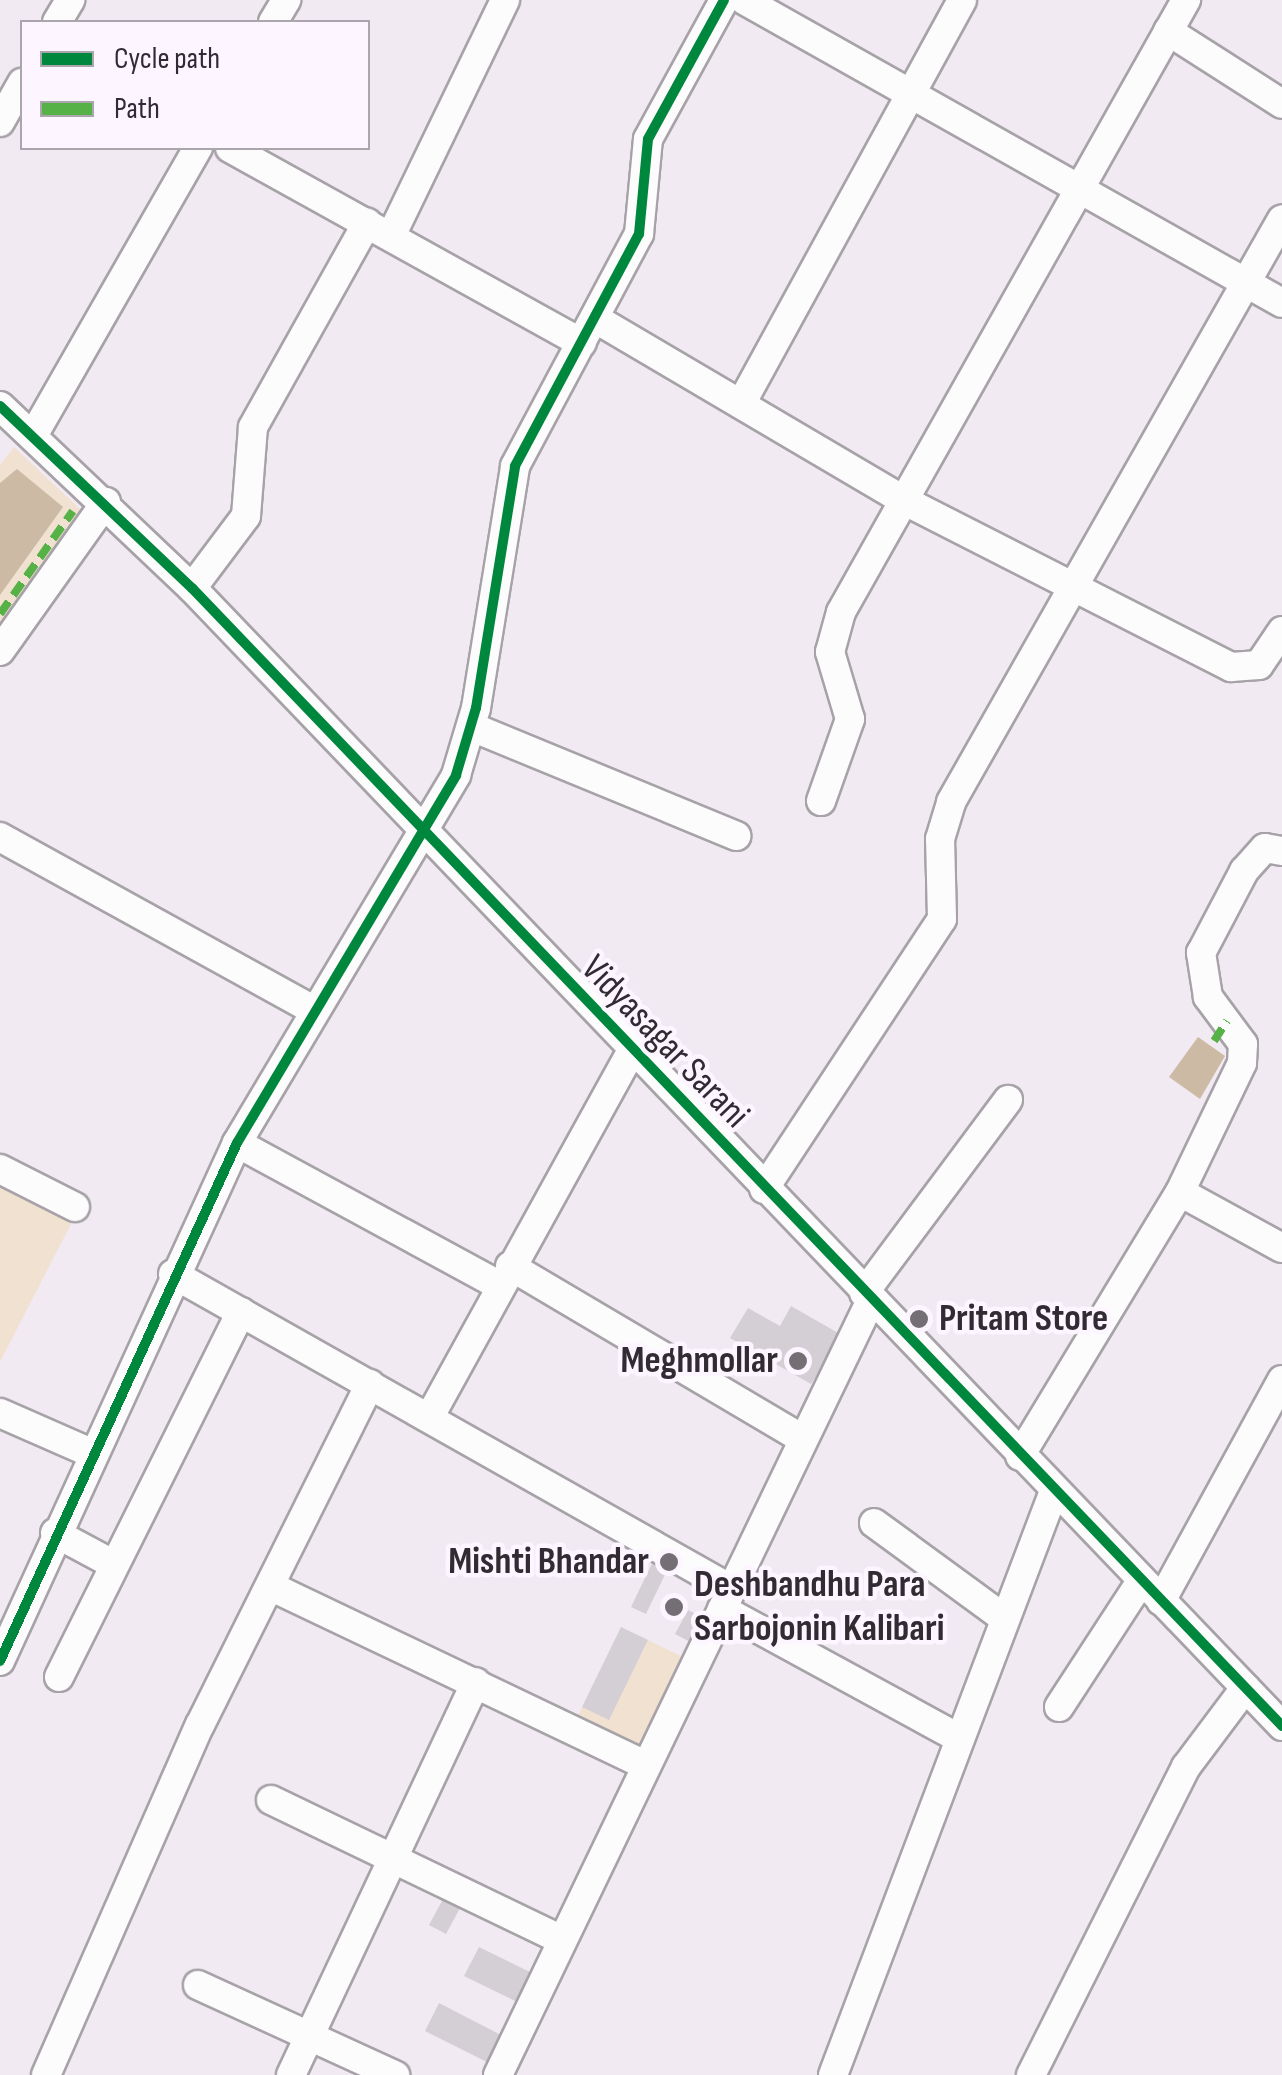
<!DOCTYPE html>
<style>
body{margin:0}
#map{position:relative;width:1282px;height:2075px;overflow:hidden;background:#f1eaf2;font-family:"Sofia Sans Condensed",sans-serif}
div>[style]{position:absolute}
.green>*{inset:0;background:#f1e1d0}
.water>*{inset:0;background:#ccbaa4}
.building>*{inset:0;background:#d4ced5}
.roads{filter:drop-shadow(2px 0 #a7a2a8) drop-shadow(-2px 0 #a7a2a8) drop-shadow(0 2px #a7a2a8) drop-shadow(0 -2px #a7a2a8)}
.minor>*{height:28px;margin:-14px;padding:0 14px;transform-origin:14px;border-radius:14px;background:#fdfcfd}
.quiet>*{height:8px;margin-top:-4px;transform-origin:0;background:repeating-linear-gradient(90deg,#56b246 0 15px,transparent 0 23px)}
.cycleway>*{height:10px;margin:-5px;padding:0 5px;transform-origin:5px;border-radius:5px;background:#00873e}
.dots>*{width:28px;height:28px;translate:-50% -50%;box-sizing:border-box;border:5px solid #fdf5ff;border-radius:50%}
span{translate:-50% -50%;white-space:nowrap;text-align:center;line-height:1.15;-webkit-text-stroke:9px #fdf5ff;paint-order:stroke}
.street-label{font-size:38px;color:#312c32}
.poi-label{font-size:38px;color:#312c32;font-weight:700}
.left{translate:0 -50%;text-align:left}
.right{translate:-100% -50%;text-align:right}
.legend{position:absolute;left:20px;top:20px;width:350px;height:130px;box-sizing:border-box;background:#fdf5ff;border:2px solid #aba5ad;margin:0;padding:12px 18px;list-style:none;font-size:30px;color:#312c32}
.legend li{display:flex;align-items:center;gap:20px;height:50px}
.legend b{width:50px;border:2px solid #aba5ad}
</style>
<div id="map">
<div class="green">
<div style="clip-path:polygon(14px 447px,83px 512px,0 631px,0 465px)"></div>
<div style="clip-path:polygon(0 1177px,74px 1218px,0 1362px)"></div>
<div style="clip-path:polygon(648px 1640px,693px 1662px,641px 1752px,576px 1720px,582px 1707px,609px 1719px)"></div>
</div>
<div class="water">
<div style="clip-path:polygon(17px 469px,63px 507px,0 595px,0 483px)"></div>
<div style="clip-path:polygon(1198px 1037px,1225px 1056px,1200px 1099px,1169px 1077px)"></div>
</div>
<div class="building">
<div style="clip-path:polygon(791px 1306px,840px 1334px,811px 1384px,730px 1338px,748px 1308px,780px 1326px)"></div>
<div style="clip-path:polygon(657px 1553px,672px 1560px,646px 1614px,631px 1607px)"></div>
<div style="clip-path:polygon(688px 1610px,710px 1621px,698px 1646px,675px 1634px)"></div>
<div style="clip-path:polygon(621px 1627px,648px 1640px,609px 1720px,582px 1707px)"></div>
<div style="clip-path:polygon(443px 1899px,460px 1908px,446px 1934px,429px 1925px)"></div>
<div style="clip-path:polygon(479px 1947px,534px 1974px,519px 2003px,464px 1976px)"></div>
<div style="clip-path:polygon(439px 2003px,503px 2036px,489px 2063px,425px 2031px)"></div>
</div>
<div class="roads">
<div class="minor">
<div style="left:744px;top:0;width:617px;rotate:29.39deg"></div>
<div style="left:57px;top:22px;width:26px;rotate:-59deg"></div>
<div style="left:273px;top:22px;width:26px;rotate:-59deg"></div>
<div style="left:1168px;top:31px;width:135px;rotate:32.6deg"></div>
<div style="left:0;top:122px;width:45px;rotate:-60.6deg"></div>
<div style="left:230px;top:148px;width:402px;rotate:29deg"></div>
<div style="left:391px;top:236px;width:262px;rotate:-64.2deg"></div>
<div style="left:596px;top:319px;width:361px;rotate:30.5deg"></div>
<div style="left:907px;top:502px;width:364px;rotate:27deg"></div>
<div style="left:1231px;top:667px;width:28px;rotate:-4deg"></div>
<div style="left:1259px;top:665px;width:41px;rotate:-55.9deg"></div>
<div style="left:741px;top:404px;width:460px;rotate:-61.3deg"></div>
<div style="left:0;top:406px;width:265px;rotate:43.5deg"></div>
<div style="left:192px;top:588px;width:1576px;rotate:46.23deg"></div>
<div style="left:34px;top:434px;width:330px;rotate:-60.2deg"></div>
<div style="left:192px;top:588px;width:90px;rotate:-53.1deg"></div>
<div style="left:246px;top:516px;width:89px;rotate:-85.5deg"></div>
<div style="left:253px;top:427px;width:234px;rotate:-60.8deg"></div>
<div style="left:0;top:651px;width:183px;rotate:-54.6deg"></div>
<div style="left:472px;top:727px;width:286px;rotate:22.4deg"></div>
<div style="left:821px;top:801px;width:87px;rotate:-70.5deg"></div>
<div style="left:850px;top:719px;width:70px;rotate:-106.6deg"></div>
<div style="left:830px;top:652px;width:41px;rotate:-74.6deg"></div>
<div style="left:841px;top:612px;width:703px;rotate:-60.59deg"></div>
<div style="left:0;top:837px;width:358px;rotate:28.9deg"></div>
<div style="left:237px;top:1143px;width:299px;rotate:28.5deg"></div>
<div style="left:0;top:1169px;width:84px;rotate:26.9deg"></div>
<div style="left:764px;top:1189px;width:323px;rotate:-56.6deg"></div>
<div style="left:942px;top:919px;width:80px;rotate:-91.4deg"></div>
<div style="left:940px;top:839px;width:39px;rotate:-73deg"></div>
<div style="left:951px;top:802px;width:670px;rotate:-60.41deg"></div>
<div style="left:1180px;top:1192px;width:116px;rotate:28.8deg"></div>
<div style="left:510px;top:1266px;width:340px;rotate:30.6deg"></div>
<div style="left:173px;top:1274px;width:641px;rotate:29.45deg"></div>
<div style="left:864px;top:1293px;width:241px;rotate:-53.3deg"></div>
<div style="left:0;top:1413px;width:99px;rotate:23.7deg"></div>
<div style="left:429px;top:1418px;width:419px;rotate:-61.1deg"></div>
<div style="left:1020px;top:1456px;width:309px;rotate:-58.8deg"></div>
<div style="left:1180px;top:1192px;width:143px;rotate:-64.3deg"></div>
<div style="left:1242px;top:1063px;width:19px;rotate:-87deg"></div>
<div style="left:1243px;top:1044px;width:59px;rotate:-126.7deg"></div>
<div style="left:1208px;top:997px;width:45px;rotate:-99deg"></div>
<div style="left:1201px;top:953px;width:93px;rotate:-62.3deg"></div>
<div style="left:1244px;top:871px;width:31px;rotate:-48deg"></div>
<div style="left:1265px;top:848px;width:17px;rotate:10deg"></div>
<div style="left:874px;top:1523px;width:162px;rotate:36.2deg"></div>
<div style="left:55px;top:1533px;width:64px;rotate:28.2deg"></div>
<div style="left:270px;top:1586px;width:416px;rotate:25.5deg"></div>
<div style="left:1161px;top:1601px;width:252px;rotate:-61.3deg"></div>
<div style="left:722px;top:1609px;width:271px;rotate:28.6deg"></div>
<div style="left:0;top:1661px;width:570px;rotate:-65.41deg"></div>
<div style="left:237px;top:1143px;width:428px;rotate:-59.2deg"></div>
<div style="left:456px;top:775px;width:70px;rotate:-73.4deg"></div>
<div style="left:476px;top:708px;width:245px;rotate:-80.8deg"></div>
<div style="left:515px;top:466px;width:263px;rotate:-61.9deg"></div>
<div style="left:639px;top:234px;width:95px;rotate:-84.6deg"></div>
<div style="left:648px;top:139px;width:158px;rotate:-61.3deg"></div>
<div style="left:59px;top:1677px;width:408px;rotate:-63.5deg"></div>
<div style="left:1059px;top:1707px;width:150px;rotate:-56.9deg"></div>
<div style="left:271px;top:1800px;width:323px;rotate:25.7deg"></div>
<div style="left:198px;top:1985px;width:217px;rotate:24.6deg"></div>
<div style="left:46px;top:2075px;width:382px;rotate:-66.3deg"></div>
<div style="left:200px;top:1725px;width:381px;rotate:-63.5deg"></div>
<div style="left:291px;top:2075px;width:434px;rotate:-64.8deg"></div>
<div style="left:498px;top:2075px;width:860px;rotate:-64.3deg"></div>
<div style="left:833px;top:2075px;width:624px;rotate:-69.27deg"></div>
<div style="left:1031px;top:2075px;width:345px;rotate:-63.3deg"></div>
<div style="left:1186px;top:1767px;width:99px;rotate:-53.2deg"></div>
</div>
</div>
<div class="quiet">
<div style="left:0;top:614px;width:126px;rotate:-54.7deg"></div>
<div style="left:1214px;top:1041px;width:24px;rotate:-57deg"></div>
</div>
<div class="cycleway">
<div style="left:0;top:406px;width:265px;rotate:43.5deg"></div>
<div style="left:192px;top:588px;width:1576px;rotate:46.23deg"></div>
<div style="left:0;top:1661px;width:570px;rotate:-65.41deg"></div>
<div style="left:237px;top:1143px;width:428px;rotate:-59.2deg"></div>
<div style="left:456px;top:775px;width:70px;rotate:-73.4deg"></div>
<div style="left:476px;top:708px;width:245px;rotate:-80.8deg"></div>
<div style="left:515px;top:466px;width:263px;rotate:-61.9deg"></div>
<div style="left:639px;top:234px;width:95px;rotate:-84.6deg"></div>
<div style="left:648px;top:139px;width:158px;rotate:-61.3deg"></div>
</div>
<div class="dots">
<div style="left:919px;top:1319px;background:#746e75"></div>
<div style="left:798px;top:1361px;background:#746e75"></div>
<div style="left:669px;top:1562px;background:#746e75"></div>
<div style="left:674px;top:1607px;background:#746e75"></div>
</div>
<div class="street-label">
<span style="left:665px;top:1042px;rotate:46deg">Vidyasagar Sarani</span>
</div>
<div class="poi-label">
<span class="left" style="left:939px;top:1319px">Pritam Store</span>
<span class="right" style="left:778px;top:1361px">Meghmollar</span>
<span class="right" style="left:649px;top:1562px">Mishti Bhandar</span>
<span class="left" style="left:694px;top:1607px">Deshbandhu Para<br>Sarbojonin Kalibari</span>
</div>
<ul class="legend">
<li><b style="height:12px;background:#00873e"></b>Cycle path</li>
<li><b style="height:12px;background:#56b246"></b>Path</li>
</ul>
</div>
